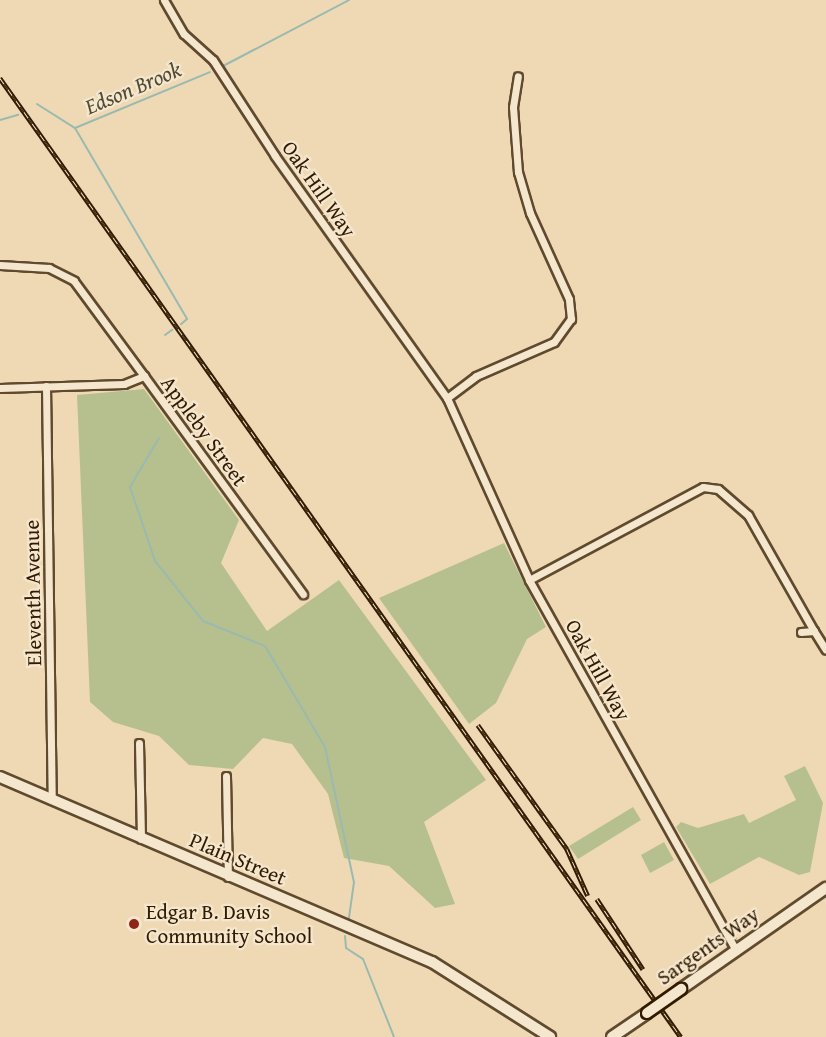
<!DOCTYPE html>
<style>
body{margin:0}
#map{position:relative;width:826px;height:1037px;overflow:hidden;background:#efd9b4;font-family:"Gentium Book Plus",serif}
div>[style]{position:absolute}
.green>*{inset:0;background:#b6c08f}
.stream>*{height:2px;margin:-1px;padding:0 1px;transform-origin:1px;border-radius:1px;background:#9abab0}
.roads{filter:drop-shadow(2px 0 #604a2d) drop-shadow(-2px 0 #604a2d) drop-shadow(0 2px #604a2d) drop-shadow(0 -2px #604a2d)}
.minor>*{height:7px;margin:-3.5px;padding:0 3.5px;transform-origin:3.5px;border-radius:3.5px;background:#f5e6ce}
.secondary>*{height:10px;margin:-5px;padding:0 5px;transform-origin:5px;border-radius:5px;background:#f5e6ce}
.rail>*{height:4.5px;margin-top:-2.25px;transform-origin:0;background:repeating-linear-gradient(90deg,#f5e6ce 0 7px,#311b00 0 14px);box-sizing:border-box;border-block:2px solid #311b00}
.bridges{filter:drop-shadow(2px 0 #311b00) drop-shadow(-2px 0 #311b00) drop-shadow(0 2px #311b00) drop-shadow(0 -2px #311b00)}
.secondary-bridge>*{height:10px;margin:-5px;padding:0 5px;transform-origin:5px;border-radius:5px;background:#f5e6ce}
.dots>*{width:16px;height:16px;translate:-50% -50%;box-sizing:border-box;border:3px solid #f5e6ce;border-radius:50%}
span{translate:-50% -50%;white-space:nowrap;text-align:center;line-height:1.15;-webkit-text-stroke:4.5px #f5e6ce;paint-order:stroke}
.street-label{font-size:21px;color:#311b00}
.poi-label{font-size:21px;color:#311b00}
.left{translate:0 -50%;text-align:left}
.water-label{font-size:22px;color:#504b35;font-style:italic}
</style>
<div id="map">
<div class="green">
<div style="clip-path:polygon(144px 389px,239px 520px,221px 563px,267px 631px,339px 580px,486px 780px,424px 822px,455px 904px,435px 908px,389px 866px,344px 858px,328px 794px,292px 744px,263px 738px,233px 769px,189px 765px,159px 736px,113px 722px,90px 702px,77px 395px)"></div>
<div style="clip-path:polygon(504px 543px,546px 627px,527px 639px,496px 703px,469px 724px,379px 598px)"></div>
<div style="clip-path:polygon(805px 766px,823px 803px,810px 872px,799px 875px,759px 857px,710px 884px,676px 827px,681px 822px,698px 828px,744px 814px,749px 823px,796px 800px,784px 776px)"></div>
<div style="clip-path:polygon(633px 807px,641px 820px,578px 859px,569px 846px)"></div>
<div style="clip-path:polygon(664px 842px,674px 860px,650px 873px,641px 855px)"></div>
</div>
<div class="stream">
<div style="left:223px;top:66px;width:142px;rotate:-27.6deg"></div>
<div style="left:37px;top:104px;width:45px;rotate:32.3deg"></div>
<div style="left:75px;top:128px;width:146px;rotate:-22.5deg"></div>
<div style="left:0;top:120px;width:19px;rotate:-16deg"></div>
<div style="left:75px;top:128px;width:221px;rotate:59.6deg"></div>
<div style="left:187px;top:319px;width:8px;rotate:140deg"></div>
<div style="left:165px;top:335px;width:9px;rotate:-36deg"></div>
<div style="left:159px;top:438px;width:57px;rotate:120.6deg"></div>
<div style="left:130px;top:487px;width:78px;rotate:71.3deg"></div>
<div style="left:155px;top:561px;width:77px;rotate:51.3deg"></div>
<div style="left:203px;top:621px;width:67px;rotate:22deg"></div>
<div style="left:265px;top:646px;width:117px;rotate:59.3deg"></div>
<div style="left:325px;top:747px;width:138px;rotate:77.9deg"></div>
<div style="left:354px;top:882px;width:37px;rotate:98deg"></div>
<div style="left:345px;top:936px;width:12px;rotate:85deg"></div>
<div style="left:346px;top:948px;width:20px;rotate:33deg"></div>
<div style="left:363px;top:959px;width:84px;rotate:68.3deg"></div>
</div>
<div class="roads">
<div class="minor">
<div style="left:164px;top:0;width:39px;rotate:60deg"></div>
<div style="left:184px;top:34px;width:39px;rotate:42deg"></div>
<div style="left:213px;top:60px;width:114px;rotate:57.1deg"></div>
<div style="left:275px;top:156px;width:297px;rotate:54.6deg"></div>
<div style="left:447px;top:398px;width:200px;rotate:65.7deg"></div>
<div style="left:529px;top:580px;width:425px;rotate:60.8deg"></div>
<div style="left:0;top:265px;width:49px;rotate:3.5deg"></div>
<div style="left:49px;top:268px;width:28px;rotate:27deg"></div>
<div style="left:74px;top:281px;width:118px;rotate:53.6deg"></div>
<div style="left:46px;top:386px;width:414px;rotate:89.2deg"></div>
<div style="left:0;top:388px;width:124px;rotate:-1.8deg"></div>
<div style="left:124px;top:384px;width:22px;rotate:-22deg"></div>
<div style="left:144px;top:376px;width:270px;rotate:53.9deg"></div>
<div style="left:447px;top:398px;width:36px;rotate:-37deg"></div>
<div style="left:476px;top:376px;width:85px;rotate:-23.6deg"></div>
<div style="left:554px;top:342px;width:29px;rotate:-54deg"></div>
<div style="left:571px;top:319px;width:20px;rotate:-96deg"></div>
<div style="left:569px;top:299px;width:94px;rotate:-114.4deg"></div>
<div style="left:530px;top:213px;width:43px;rotate:-106.3deg"></div>
<div style="left:518px;top:172px;width:65px;rotate:-94.4deg"></div>
<div style="left:513px;top:107px;width:31px;rotate:-81deg"></div>
<div style="left:529px;top:580px;width:197px;rotate:-28.1deg"></div>
<div style="left:703px;top:487px;width:15px;rotate:8deg"></div>
<div style="left:718px;top:489px;width:40px;rotate:41deg"></div>
<div style="left:748px;top:515px;width:133px;rotate:60.4deg"></div>
<div style="left:801px;top:632px;width:13px;rotate:-4deg"></div>
<div style="left:814px;top:631px;width:22px;rotate:58deg"></div>
<div style="left:139px;top:743px;width:96px;rotate:88.8deg"></div>
<div style="left:226px;top:776px;width:101px;rotate:88.9deg"></div>
</div>
<div class="secondary">
<div style="left:0;top:777px;width:470px;rotate:23.2deg"></div>
<div style="left:432px;top:962px;width:140px;rotate:32.4deg"></div>
<div style="left:681px;top:989px;width:177px;rotate:-34.9deg"></div>
<div style="left:612px;top:1037px;width:42px;rotate:-34.4deg"></div>
</div>
</div>
<div class="rail">
<div style="left:0;top:78px;width:1176px;rotate:54.62deg"></div>
<div style="left:478px;top:725px;width:153px;rotate:54.3deg"></div>
<div style="left:567px;top:849px;width:51px;rotate:65.9deg"></div>
<div style="left:597px;top:899px;width:84px;rotate:56.7deg"></div>
</div>
<div class="bridges">
<div class="secondary-bridge">
<div style="left:647px;top:1013px;width:42px;rotate:-35.2deg"></div>
</div>
</div>
<div class="dots">
<div style="left:134px;top:924px;background:#8f2418"></div>
</div>
<div class="street-label">
<span style="left:319px;top:189px;rotate:55deg">Oak Hill Way</span>
<span style="left:204px;top:431px;rotate:54deg">Appleby Street</span>
<span style="left:33px;top:593px;rotate:-91deg">Eleventh Avenue</span>
<span style="left:598px;top:670px;rotate:61deg">Oak Hill Way</span>
<span style="left:238px;top:859px;rotate:23deg">Plain Street</span>
<span style="left:708px;top:946px;rotate:-35deg">Sargents Way</span>
</div>
<div class="poi-label">
<span class="left" style="left:146px;top:924px">Edgar B. Davis<br>Community School</span>
</div>
<div class="water-label">
<span style="left:133px;top:88px;rotate:-23deg">Edson Brook</span>
</div>
</div>
